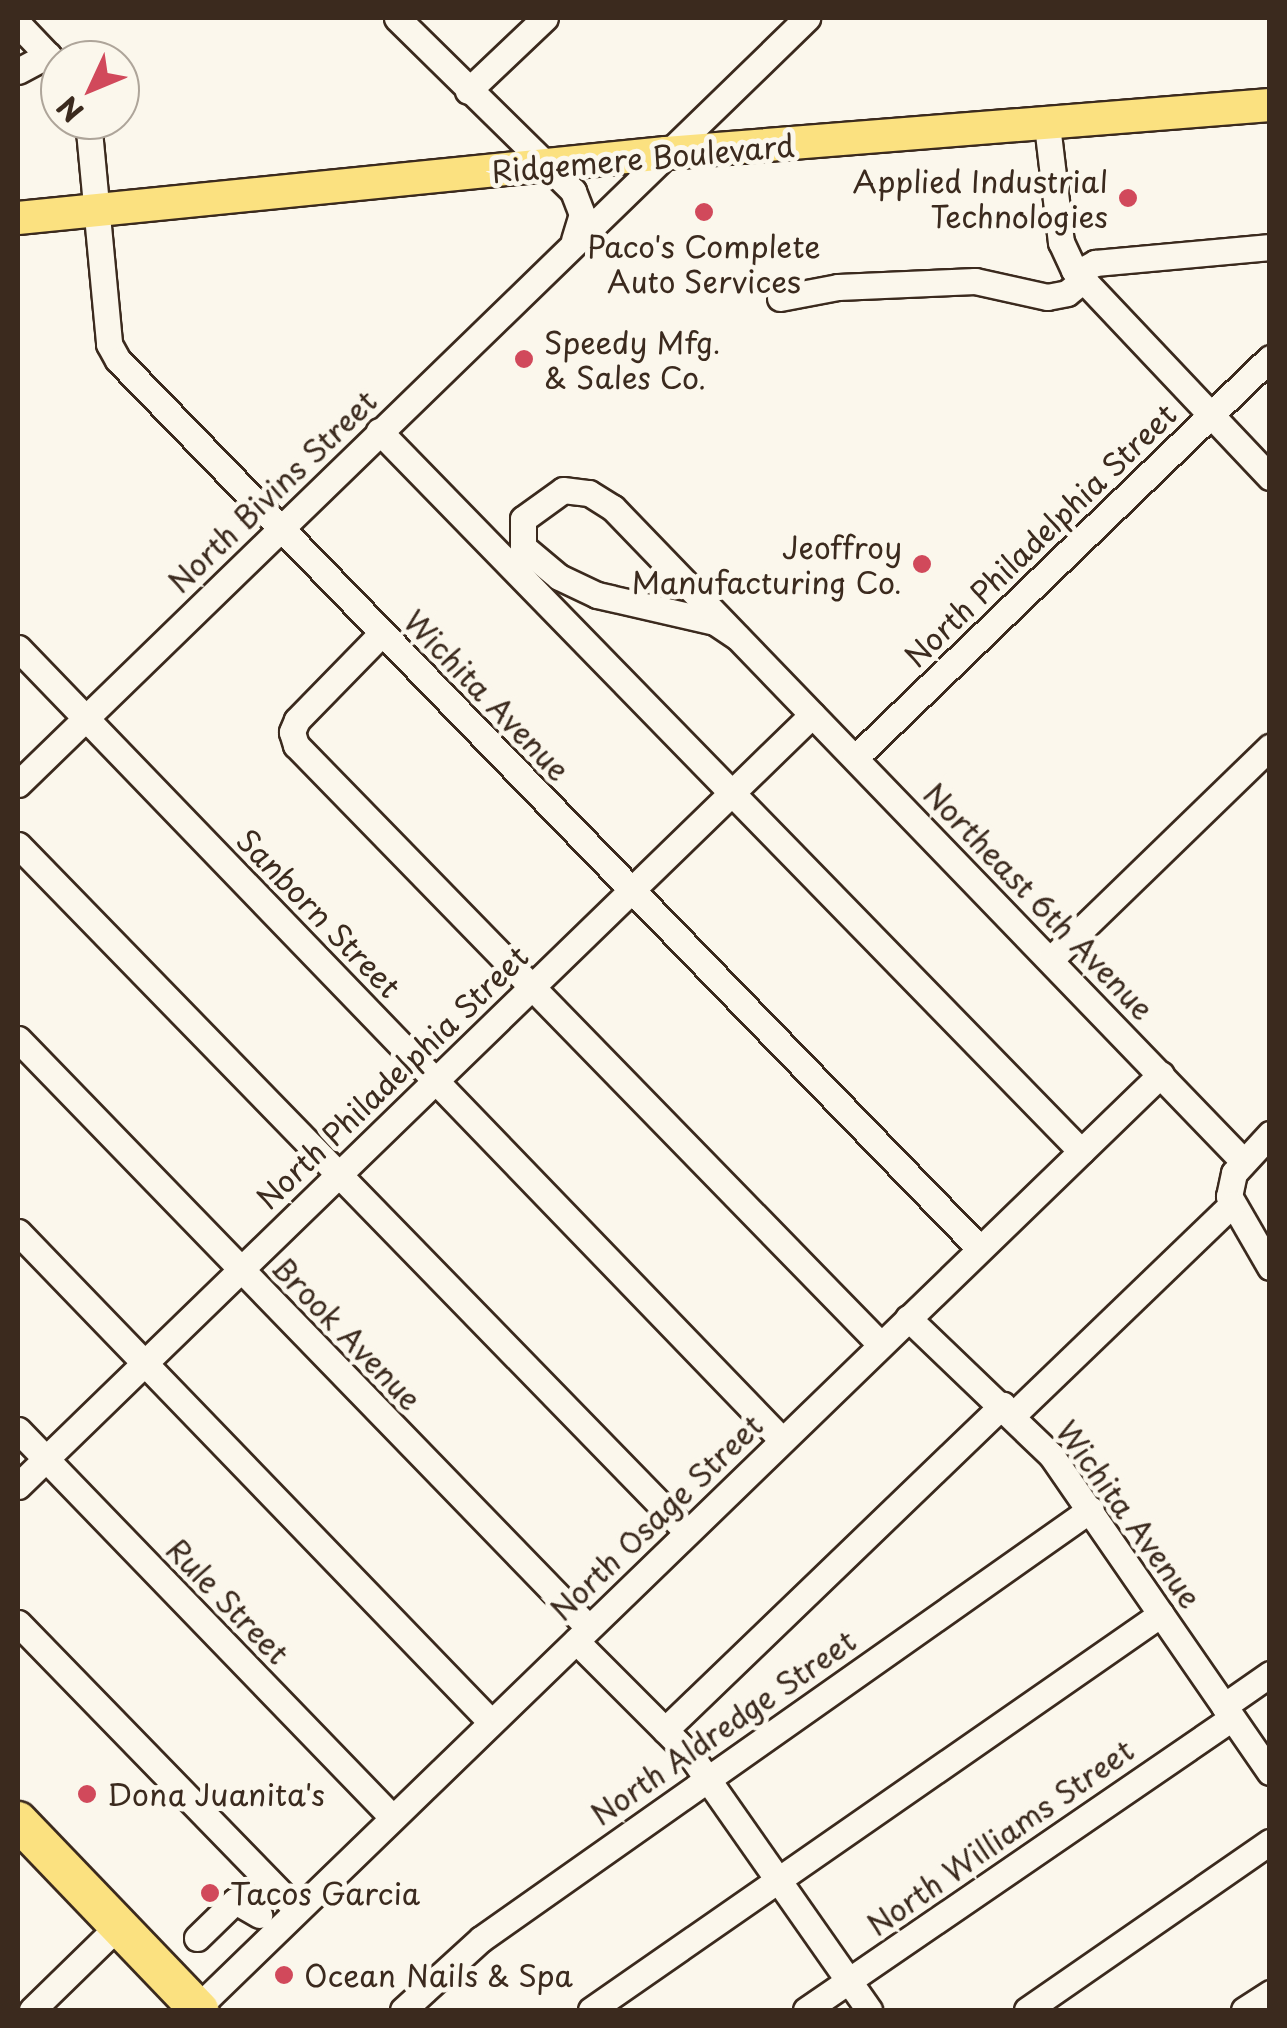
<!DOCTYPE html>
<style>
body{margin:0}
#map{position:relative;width:1287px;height:2028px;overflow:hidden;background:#fbf7ec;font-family:"Playpen Sans",sans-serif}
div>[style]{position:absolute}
.roads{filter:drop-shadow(2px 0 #3b2a1e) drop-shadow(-2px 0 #3b2a1e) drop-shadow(0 2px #3b2a1e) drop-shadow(0 -2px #3b2a1e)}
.minor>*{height:25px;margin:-12.5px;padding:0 12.5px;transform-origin:12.5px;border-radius:12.5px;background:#fbf7ec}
.major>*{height:32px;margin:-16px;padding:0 16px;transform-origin:16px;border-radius:16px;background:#fbe180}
.highway>*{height:38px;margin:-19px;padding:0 19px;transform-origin:19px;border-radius:19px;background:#fbe180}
.dots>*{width:28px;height:28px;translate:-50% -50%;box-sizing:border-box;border:5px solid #fbf7ec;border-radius:50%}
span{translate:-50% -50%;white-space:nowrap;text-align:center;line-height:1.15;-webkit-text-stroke:10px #fbf7ec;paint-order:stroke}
.street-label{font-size:30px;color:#3b2a1e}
.poi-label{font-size:30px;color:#3b2a1e}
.right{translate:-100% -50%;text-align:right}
.left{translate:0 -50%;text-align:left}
.frame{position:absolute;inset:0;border:20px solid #3b2a1e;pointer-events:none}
.north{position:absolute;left:40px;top:40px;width:100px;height:100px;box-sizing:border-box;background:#fbf7ec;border:2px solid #aea59a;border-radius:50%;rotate:226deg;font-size:28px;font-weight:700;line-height:40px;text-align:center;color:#3b2a1e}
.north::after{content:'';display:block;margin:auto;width:35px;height:45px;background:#d1495b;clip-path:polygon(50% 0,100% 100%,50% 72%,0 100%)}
</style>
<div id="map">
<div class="roads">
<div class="minor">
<div style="left:397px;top:18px;width:247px;rotate:44.5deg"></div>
<div style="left:573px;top:191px;width:25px;rotate:69deg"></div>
<div style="left:582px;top:214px;width:27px;rotate:107deg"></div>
<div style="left:18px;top:24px;width:61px;rotate:46.3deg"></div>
<div style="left:18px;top:71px;width:34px;rotate:-28deg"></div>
<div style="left:468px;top:91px;width:106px;rotate:-43.5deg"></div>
<div style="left:88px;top:120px;width:225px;rotate:84.6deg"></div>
<div style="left:109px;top:344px;width:18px;rotate:61deg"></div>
<div style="left:118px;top:360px;width:1238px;rotate:45.88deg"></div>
<div style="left:1047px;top:125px;width:118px;rotate:83.2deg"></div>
<div style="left:1061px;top:242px;width:31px;rotate:65deg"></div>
<div style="left:1074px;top:270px;width:285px;rotate:46.6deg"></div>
<div style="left:1077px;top:273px;width:21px;rotate:-29deg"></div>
<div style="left:1095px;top:263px;width:176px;rotate:-5.2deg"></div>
<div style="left:780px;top:298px;width:59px;rotate:-10.7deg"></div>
<div style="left:838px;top:287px;width:137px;rotate:-2.5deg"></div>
<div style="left:975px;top:281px;width:74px;rotate:12.5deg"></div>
<div style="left:1047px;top:297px;width:20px;rotate:-11deg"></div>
<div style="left:1067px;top:293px;width:21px;rotate:-39deg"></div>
<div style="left:379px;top:431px;width:1006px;rotate:45.73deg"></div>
<div style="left:382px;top:633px;width:122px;rotate:134.3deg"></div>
<div style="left:297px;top:720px;width:13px;rotate:113deg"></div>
<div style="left:292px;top:732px;width:14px;rotate:73deg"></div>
<div style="left:296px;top:745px;width:837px;rotate:45.73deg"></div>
<div style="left:737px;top:637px;width:27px;rotate:-146deg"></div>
<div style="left:715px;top:622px;width:121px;rotate:-167.1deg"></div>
<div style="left:597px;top:595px;width:42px;rotate:-154.7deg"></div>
<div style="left:559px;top:577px;width:47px;rotate:-140.2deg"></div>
<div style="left:523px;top:547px;width:28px;rotate:-90deg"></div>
<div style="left:523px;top:519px;width:49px;rotate:-35.9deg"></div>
<div style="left:563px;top:490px;width:26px;rotate:7deg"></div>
<div style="left:589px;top:493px;width:28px;rotate:32deg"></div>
<div style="left:613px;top:508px;width:906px;rotate:46.03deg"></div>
<div style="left:18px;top:648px;width:1100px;rotate:46.03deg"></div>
<div style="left:855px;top:758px;width:576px;rotate:-43.95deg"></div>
<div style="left:18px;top:784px;width:1100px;rotate:-44.15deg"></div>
<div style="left:18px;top:845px;width:959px;rotate:45.76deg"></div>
<div style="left:1051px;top:959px;width:305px;rotate:-44.1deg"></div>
<div style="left:18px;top:1039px;width:820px;rotate:45.89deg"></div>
<div style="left:1270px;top:1134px;width:53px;rotate:132.7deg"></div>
<div style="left:1234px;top:1173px;width:24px;rotate:102deg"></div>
<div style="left:1229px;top:1196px;width:82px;rotate:60deg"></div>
<div style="left:18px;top:1232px;width:681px;rotate:46.01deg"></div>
<div style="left:908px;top:1318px;width:198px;rotate:43.8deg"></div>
<div style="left:1051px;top:1455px;width:385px;rotate:55.4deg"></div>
<div style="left:1013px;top:1415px;width:303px;rotate:-43.9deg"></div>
<div style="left:18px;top:1430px;width:538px;rotate:45.98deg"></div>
<div style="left:18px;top:1486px;width:1107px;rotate:-44.16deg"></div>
<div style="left:18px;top:1623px;width:400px;rotate:45.8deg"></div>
<div style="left:576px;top:1641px;width:164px;rotate:45deg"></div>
<div style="left:692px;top:1757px;width:309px;rotate:55deg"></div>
<div style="left:1224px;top:1706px;width:56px;rotate:-34.8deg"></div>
<div style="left:665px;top:1730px;width:469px;rotate:-43.9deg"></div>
<div style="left:197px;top:1938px;width:53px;rotate:-44.2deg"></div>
<div style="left:235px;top:1901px;width:28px;rotate:30deg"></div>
<div style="left:197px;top:2008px;width:1342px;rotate:-44.09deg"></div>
<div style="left:32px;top:2010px;width:120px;rotate:-44.3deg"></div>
<div style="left:403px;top:2010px;width:105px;rotate:-42.3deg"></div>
<div style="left:481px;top:1939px;width:746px;rotate:-35.18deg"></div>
<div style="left:591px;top:2010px;width:694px;rotate:-34.79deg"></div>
<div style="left:806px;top:2010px;width:516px;rotate:-34.43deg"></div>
<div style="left:1027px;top:2010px;width:295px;rotate:-34.7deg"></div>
<div style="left:1244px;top:2010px;width:31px;rotate:-33deg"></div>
</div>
<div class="major">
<div style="left:18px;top:218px;width:651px;rotate:-5.73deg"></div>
<div style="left:666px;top:153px;width:606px;rotate:-4.54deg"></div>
</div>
<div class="highway">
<div style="left:18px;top:1821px;width:262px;rotate:46.2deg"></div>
</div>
</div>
<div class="dots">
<div style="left:1128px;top:198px;background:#d1495b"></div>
<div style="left:704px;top:212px;background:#d1495b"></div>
<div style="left:524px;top:359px;background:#d1495b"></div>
<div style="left:922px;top:564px;background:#d1495b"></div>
<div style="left:87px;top:1794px;background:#d1495b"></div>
<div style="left:210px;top:1893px;background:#d1495b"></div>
<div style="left:284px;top:1975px;background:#d1495b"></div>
</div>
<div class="street-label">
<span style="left:643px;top:158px;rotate:-5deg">Ridgemere Boulevard</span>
<span style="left:272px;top:491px;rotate:-44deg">North Bivins Street</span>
<span style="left:1040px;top:535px;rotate:-44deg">North Philadelphia Street</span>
<span style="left:487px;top:695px;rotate:46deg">Wichita Avenue</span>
<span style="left:1039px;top:901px;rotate:46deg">Northeast 6th Avenue</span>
<span style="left:319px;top:913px;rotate:46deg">Sanborn Street</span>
<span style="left:392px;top:1077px;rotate:-44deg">North Philadelphia Street</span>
<span style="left:347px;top:1333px;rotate:46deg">Brook Avenue</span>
<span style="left:1129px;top:1514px;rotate:54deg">Wichita Avenue</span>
<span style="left:656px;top:1517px;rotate:-44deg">North Osage Street</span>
<span style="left:228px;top:1601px;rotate:46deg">Rule Street</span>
<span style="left:723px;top:1727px;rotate:-35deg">North Aldredge Street</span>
<span style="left:1000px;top:1837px;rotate:-35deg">North Williams Street</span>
</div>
<div class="poi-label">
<span class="right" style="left:1108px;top:198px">Applied Industrial<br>Technologies</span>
<span style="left:704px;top:263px">Paco's Complete<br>Auto Services</span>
<span class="left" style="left:544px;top:359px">Speedy Mfg.<br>&amp; Sales Co.</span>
<span class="right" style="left:902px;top:564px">Jeoffroy<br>Manufacturing Co.</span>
<span class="left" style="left:107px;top:1794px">Dona Juanita's</span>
<span class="left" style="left:230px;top:1893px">Tacos Garcia</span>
<span class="left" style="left:304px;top:1975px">Ocean Nails &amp; Spa</span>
</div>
<div class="frame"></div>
<div class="north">N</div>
</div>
